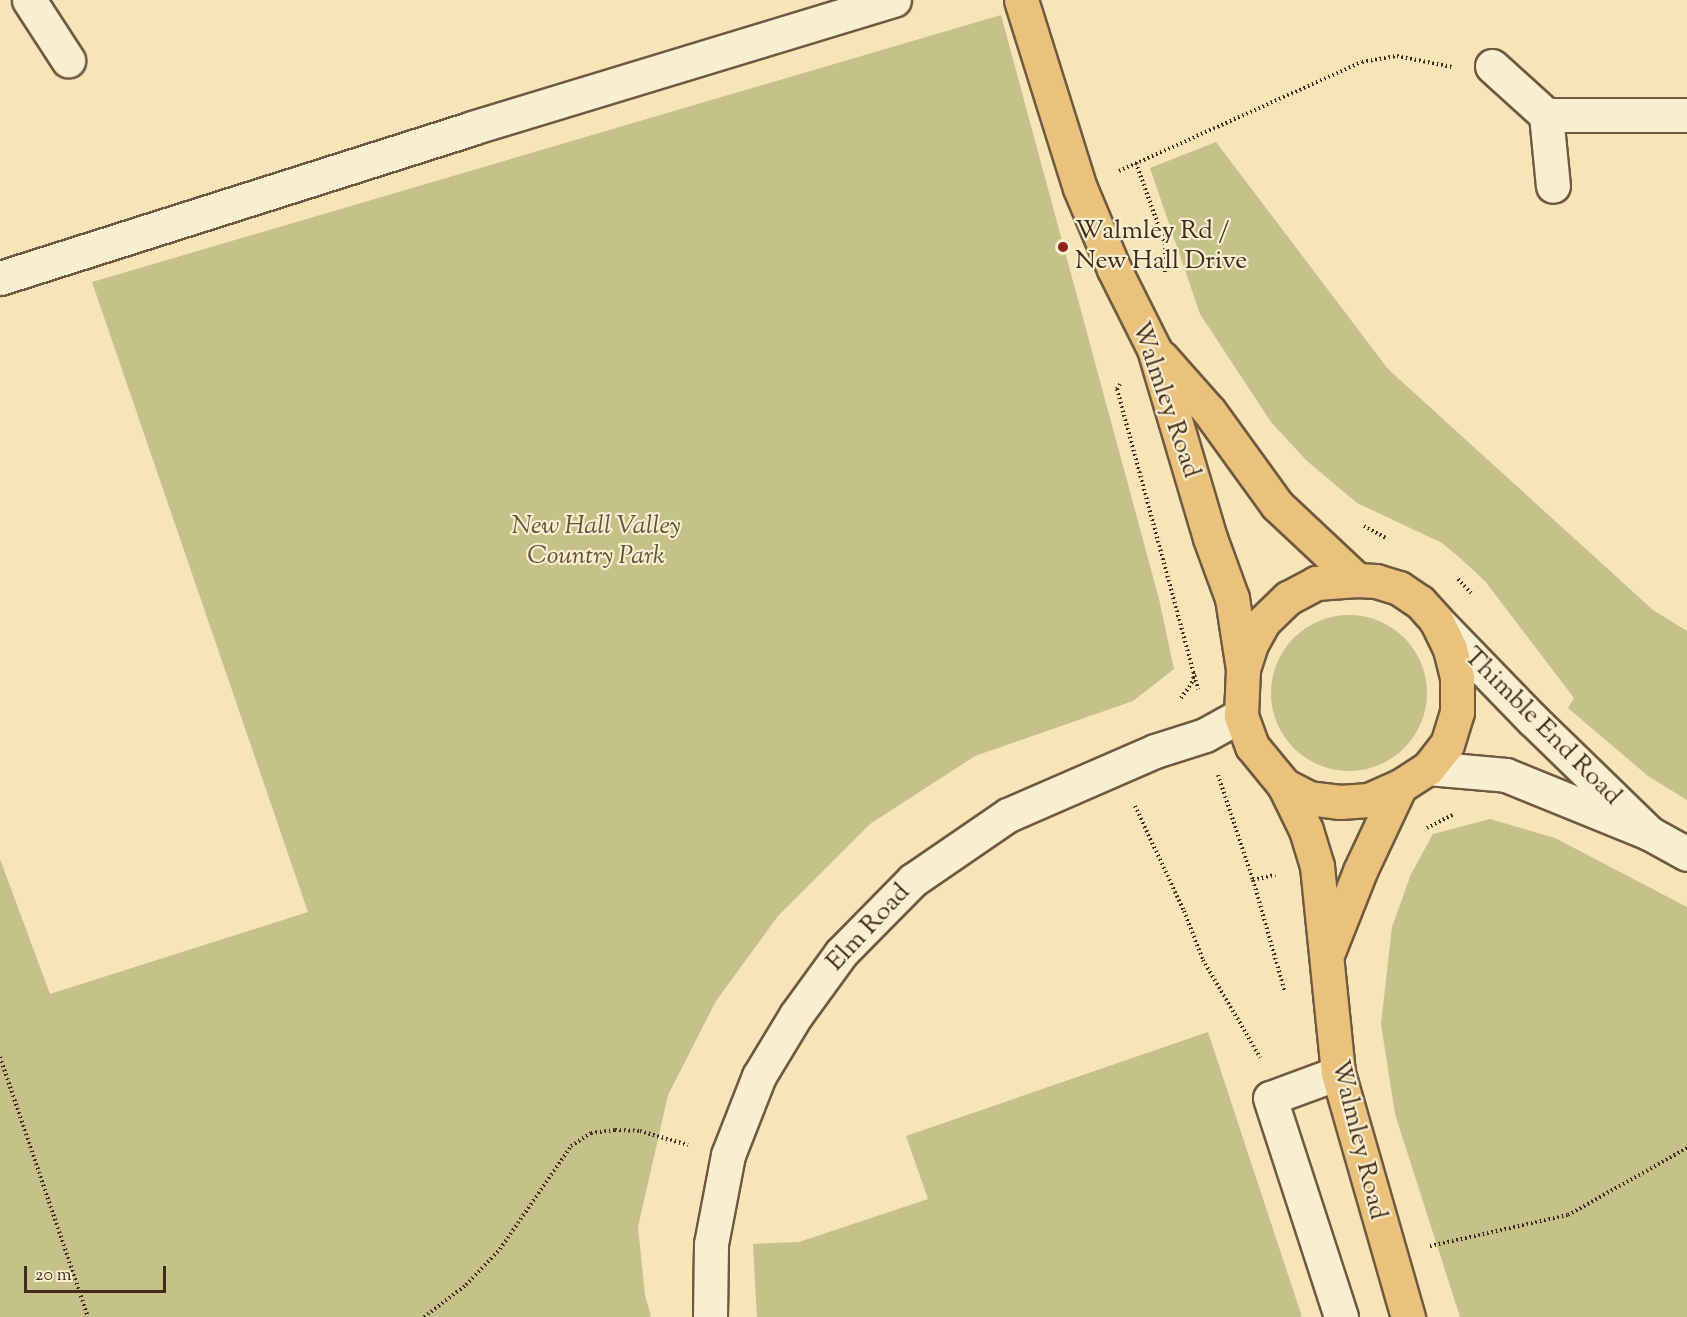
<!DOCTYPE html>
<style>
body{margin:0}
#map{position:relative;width:1687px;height:1317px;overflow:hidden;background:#f5e5b7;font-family:"Sorts Mill Goudy",serif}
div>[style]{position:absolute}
.green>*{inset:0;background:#c4c289}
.round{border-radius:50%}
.path>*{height:4px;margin-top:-2px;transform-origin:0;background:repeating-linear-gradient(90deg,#442a1a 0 1.5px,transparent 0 4.5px)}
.roads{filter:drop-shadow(2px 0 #705941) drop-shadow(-2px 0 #705941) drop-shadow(0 2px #705941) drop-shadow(0 -2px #705941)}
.minor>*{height:33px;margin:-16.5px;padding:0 16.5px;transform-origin:16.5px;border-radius:16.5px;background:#f8eed0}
.major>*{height:33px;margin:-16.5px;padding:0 16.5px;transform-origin:16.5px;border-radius:16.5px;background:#eac27c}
.dots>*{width:16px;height:16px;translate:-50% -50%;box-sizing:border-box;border:3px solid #f8eed0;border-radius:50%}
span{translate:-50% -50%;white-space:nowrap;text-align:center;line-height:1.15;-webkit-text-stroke:4.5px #f8eed0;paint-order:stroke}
.poi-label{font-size:26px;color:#442a1a}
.left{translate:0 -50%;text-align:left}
.street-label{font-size:26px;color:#442a1a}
.park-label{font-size:26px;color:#645036;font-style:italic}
.scale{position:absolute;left:24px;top:1266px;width:142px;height:27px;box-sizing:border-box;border:3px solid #442a1a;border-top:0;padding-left:8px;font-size:18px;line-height:21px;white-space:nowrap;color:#442a1a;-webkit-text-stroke:4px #f8eed0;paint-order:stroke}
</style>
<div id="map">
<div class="green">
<div style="clip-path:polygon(1001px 15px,1159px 599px,1174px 669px,1133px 701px,975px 756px,870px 824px,778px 916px,716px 1001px,668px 1095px,638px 1227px,645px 1295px,651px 1317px,0 1317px,0 859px,50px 994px,308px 912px,92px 282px)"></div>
<div style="clip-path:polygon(1216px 142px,1388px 369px,1653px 610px,1687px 631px,1687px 800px,1648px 776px,1568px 708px,1574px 698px,1485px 581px,1460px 558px,1442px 543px,1357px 503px,1307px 461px,1271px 422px,1200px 314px,1150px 168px)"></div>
<div class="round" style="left:1271px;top:615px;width:156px;height:156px"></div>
<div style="clip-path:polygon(1490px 819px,1555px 838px,1687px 907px,1687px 1317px,1460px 1317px,1395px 1114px,1381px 1024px,1392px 927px,1411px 874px,1433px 834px)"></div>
<div style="clip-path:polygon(1208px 1032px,1302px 1317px,757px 1317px,753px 1244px,799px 1242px,928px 1199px,906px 1136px)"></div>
</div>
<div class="path">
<div style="left:1136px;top:163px;width:86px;rotate:70.3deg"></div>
<div style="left:1165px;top:244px;width:30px;rotate:90deg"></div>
<div style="left:1119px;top:171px;width:266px;rotate:-24.2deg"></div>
<div style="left:1362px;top:62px;width:36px;rotate:-10deg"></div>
<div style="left:1397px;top:56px;width:56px;rotate:11.3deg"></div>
<div style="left:1120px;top:384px;width:6px;rotate:121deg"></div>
<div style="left:1117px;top:389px;width:311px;rotate:74.9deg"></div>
<div style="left:1364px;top:526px;width:26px;rotate:29deg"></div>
<div style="left:1458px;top:579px;width:19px;rotate:47deg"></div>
<div style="left:1181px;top:698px;width:19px;rotate:-54deg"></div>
<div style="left:1192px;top:683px;width:10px;rotate:-79deg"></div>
<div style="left:1218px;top:775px;width:111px;rotate:71.6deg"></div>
<div style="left:1253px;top:880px;width:116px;rotate:74.1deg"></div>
<div style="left:1135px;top:806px;width:116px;rotate:65deg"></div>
<div style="left:1184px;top:911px;width:53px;rotate:68.8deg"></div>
<div style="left:1203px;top:960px;width:113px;rotate:59.6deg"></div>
<div style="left:1427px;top:828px;width:31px;rotate:-27deg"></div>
<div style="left:1253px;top:880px;width:23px;rotate:-13deg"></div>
<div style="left:0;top:1057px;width:274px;rotate:71.3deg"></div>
<div style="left:1430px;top:1246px;width:141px;rotate:-12.7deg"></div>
<div style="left:1568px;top:1215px;width:137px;rotate:-29.4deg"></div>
<div style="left:424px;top:1317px;width:53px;rotate:-37.3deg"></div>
<div style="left:466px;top:1285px;width:50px;rotate:-46.6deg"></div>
<div style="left:500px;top:1249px;width:125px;rotate:-55.4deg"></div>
<div style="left:571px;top:1146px;width:24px;rotate:-33deg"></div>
<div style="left:591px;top:1133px;width:24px;rotate:-7deg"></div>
<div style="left:615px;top:1130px;width:25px;rotate:2deg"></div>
<div style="left:640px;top:1131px;width:50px;rotate:16.3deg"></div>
</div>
<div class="roads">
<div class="minor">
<div style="left:29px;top:0;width:72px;rotate:57deg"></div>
<div style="left:1492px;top:66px;width:73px;rotate:42.2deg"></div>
<div style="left:1546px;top:115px;width:71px;rotate:84.4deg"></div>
<div style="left:1546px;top:115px;width:141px"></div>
<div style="left:0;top:278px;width:495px;rotate:-17.6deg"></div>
<div style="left:472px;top:128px;width:441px;rotate:-16.9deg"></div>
<div style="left:1436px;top:620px;width:139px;rotate:45.9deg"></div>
<div style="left:1533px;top:720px;width:162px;rotate:44.2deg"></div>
<div style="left:1428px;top:768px;width:78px;rotate:5.1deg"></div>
<div style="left:1506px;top:775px;width:154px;rotate:22.1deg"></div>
<div style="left:1649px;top:833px;width:43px;rotate:28.9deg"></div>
<div style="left:1338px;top:1073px;width:72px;rotate:159.8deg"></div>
<div style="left:1270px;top:1098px;width:230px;rotate:72deg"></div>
<div style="left:710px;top:1317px;width:73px;rotate:-89.2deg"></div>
<div style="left:711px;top:1244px;width:91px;rotate:-79.2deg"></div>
<div style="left:728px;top:1155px;width:85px;rotate:-68.6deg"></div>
<div style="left:759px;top:1076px;width:71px;rotate:-58.8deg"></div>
<div style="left:796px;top:1015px;width:77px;rotate:-54deg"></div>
<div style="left:841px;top:953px;width:103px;rotate:-45.4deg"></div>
<div style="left:913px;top:880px;width:115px;rotate:-34.4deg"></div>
<div style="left:1008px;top:815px;width:160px;rotate:-23.5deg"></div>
<div style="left:1155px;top:751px;width:52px;rotate:-17.7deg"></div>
<div style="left:1205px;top:735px;width:41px;rotate:-29.1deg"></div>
</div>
<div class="major">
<div style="left:1021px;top:0;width:197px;rotate:72.6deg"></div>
<div style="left:1080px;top:188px;width:88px;rotate:67.2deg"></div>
<div style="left:1114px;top:269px;width:89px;rotate:63.4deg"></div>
<div style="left:1154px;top:349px;width:197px;rotate:73.5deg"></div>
<div style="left:1210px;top:538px;width:64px;rotate:69.9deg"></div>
<div style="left:1232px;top:598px;width:72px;rotate:81.2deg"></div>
<div style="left:1161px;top:357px;width:72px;rotate:48.4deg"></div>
<div style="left:1209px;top:411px;width:116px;rotate:54.1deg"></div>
<div style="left:1277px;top:505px;width:110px;rotate:43.2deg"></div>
<div style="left:1357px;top:580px;width:19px;rotate:3deg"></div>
<div style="left:1376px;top:581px;width:24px;rotate:17deg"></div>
<div style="left:1399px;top:588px;width:25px;rotate:34deg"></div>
<div style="left:1420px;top:602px;width:24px;rotate:48deg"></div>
<div style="left:1436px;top:620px;width:32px;rotate:64deg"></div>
<div style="left:1450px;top:649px;width:29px;rotate:76deg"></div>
<div style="left:1457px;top:677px;width:35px;rotate:90deg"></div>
<div style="left:1457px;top:712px;width:34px;rotate:107deg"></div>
<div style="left:1447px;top:744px;width:31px;rotate:128deg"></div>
<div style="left:1428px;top:768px;width:33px;rotate:147deg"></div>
<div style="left:1400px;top:786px;width:34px;rotate:156deg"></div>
<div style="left:1369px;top:800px;width:29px;rotate:176deg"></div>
<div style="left:1340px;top:802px;width:31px;rotate:-173deg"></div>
<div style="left:1309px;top:798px;width:28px;rotate:-153deg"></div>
<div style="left:1284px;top:785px;width:50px;rotate:-129.4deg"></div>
<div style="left:1252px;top:746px;width:33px;rotate:-110deg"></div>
<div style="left:1241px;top:715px;width:46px;rotate:-87.5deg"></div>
<div style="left:1243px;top:669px;width:26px;rotate:-72deg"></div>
<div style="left:1251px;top:644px;width:25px;rotate:-61deg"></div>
<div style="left:1263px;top:622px;width:35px;rotate:-44deg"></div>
<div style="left:1288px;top:598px;width:32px;rotate:-28deg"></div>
<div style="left:1316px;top:583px;width:41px;rotate:-4.2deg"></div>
<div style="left:1284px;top:785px;width:50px;rotate:63.9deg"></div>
<div style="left:1306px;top:830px;width:38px;rotate:73deg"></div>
<div style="left:1317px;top:866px;width:208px;rotate:84.2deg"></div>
<div style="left:1338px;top:1073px;width:254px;rotate:74deg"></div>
<div style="left:1328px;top:952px;width:87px;rotate:-68.4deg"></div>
<div style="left:1360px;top:871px;width:94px;rotate:-64.8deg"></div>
</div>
</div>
<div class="dots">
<div style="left:1063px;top:247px;background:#8f2418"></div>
</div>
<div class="poi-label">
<span class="left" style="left:1075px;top:247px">Walmley Rd /<br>New Hall Drive</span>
</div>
<div class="street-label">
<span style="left:1165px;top:400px;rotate:71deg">Walmley Road</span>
<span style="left:1542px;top:727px;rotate:45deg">Thimble End Road</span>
<span style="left:869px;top:928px;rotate:-47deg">Elm Road</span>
<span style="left:1358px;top:1140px;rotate:76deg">Walmley Road</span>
</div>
<div class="park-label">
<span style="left:596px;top:542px">New Hall Valley<br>Country Park</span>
</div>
<div class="scale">20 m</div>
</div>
